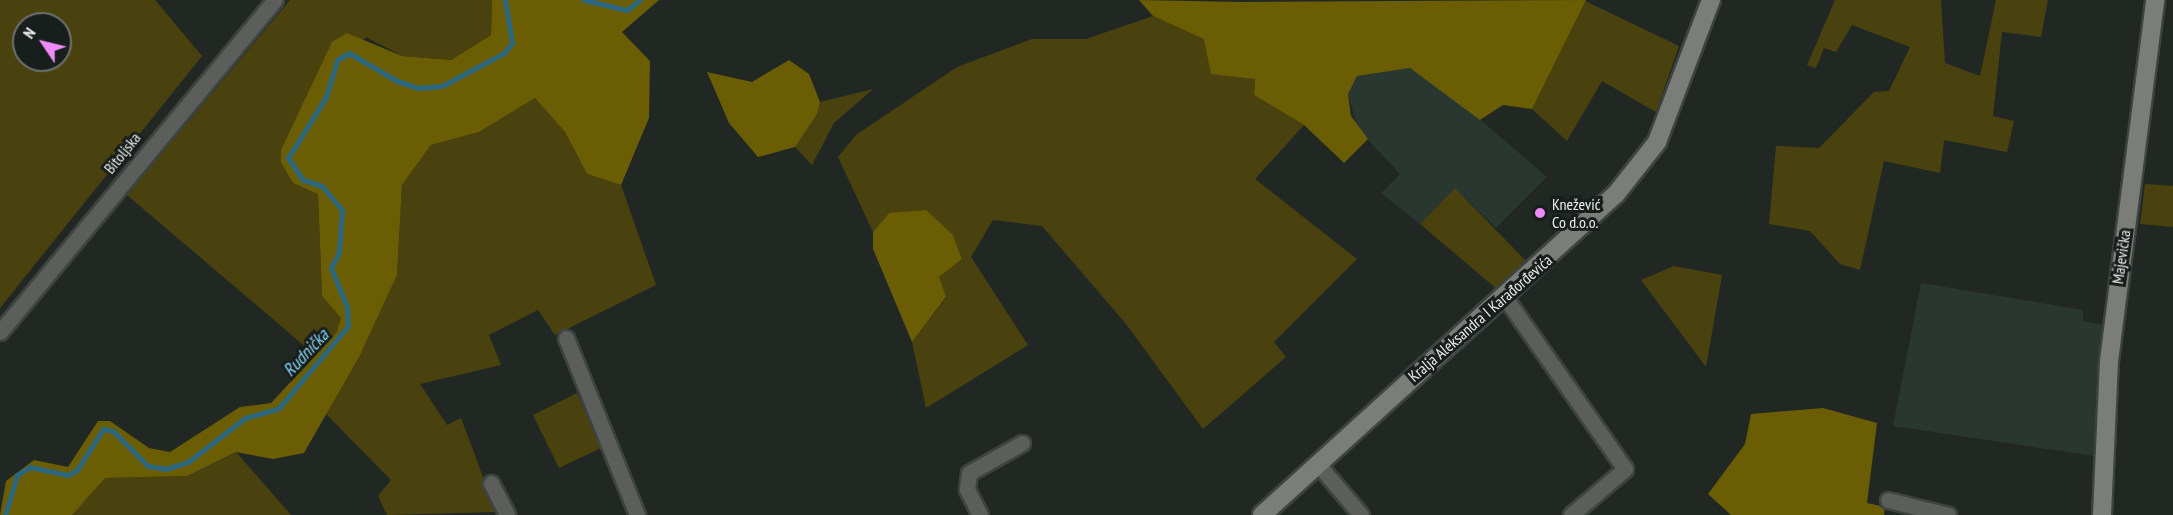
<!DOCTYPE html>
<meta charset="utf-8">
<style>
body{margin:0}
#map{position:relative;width:2173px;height:515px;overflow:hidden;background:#212824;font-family:"PT Sans Narrow",sans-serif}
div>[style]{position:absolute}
.built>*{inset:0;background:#2a3630}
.green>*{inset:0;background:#4a420e}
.forest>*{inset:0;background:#6a5d04}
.stream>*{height:5px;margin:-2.5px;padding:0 2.5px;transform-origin:2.5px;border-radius:2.5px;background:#2b6880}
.roads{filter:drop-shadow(2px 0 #3d4440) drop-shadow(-2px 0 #3d4440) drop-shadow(0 2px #3d4440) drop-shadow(0 -2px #3d4440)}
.street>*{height:15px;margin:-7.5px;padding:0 7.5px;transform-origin:7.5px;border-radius:7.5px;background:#5c5e5b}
.secondary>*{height:18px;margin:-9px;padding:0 9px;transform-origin:9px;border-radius:9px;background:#7b7d79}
.dots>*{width:16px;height:16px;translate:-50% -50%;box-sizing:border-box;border:3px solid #181e1b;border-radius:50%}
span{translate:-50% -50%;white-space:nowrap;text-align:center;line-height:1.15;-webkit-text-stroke:6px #181e1b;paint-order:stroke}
.street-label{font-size:16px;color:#ebf0ed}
.poi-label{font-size:16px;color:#ebf0ed}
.left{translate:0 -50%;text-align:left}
.water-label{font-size:18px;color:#85d4f6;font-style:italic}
.north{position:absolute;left:12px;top:12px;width:60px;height:60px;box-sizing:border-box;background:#181e1b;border:2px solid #6c726f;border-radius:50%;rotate:305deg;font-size:16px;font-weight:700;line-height:24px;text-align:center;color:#ebf0ed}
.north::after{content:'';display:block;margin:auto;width:21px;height:27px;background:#ee8bf7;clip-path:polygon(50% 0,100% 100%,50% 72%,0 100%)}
</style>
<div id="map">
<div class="built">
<div style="clip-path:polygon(1409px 68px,1440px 85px,1547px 177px,1496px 228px,1455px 188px,1420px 224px,1381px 193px,1400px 174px,1358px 129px,1348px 94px,1357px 76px)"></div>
<div style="clip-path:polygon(1921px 283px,2083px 310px,2083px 321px,2104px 325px,2094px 456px,1893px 426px)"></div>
</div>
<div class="green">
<div style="clip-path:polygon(evenodd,0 0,155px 0,202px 56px,0 308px,0 0,24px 24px,60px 24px,60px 60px,24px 60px,24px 24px)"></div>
<div style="clip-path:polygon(290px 0,492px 0,491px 35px,451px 60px,402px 56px,366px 37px,299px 116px,281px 150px,293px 183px,318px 193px,322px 296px,341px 318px,338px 332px,315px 355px,127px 195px)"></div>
<div style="clip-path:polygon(1835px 0,1941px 0,1945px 63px,1980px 76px,1996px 0,2048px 0,2041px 37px,2002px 32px,1993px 116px,2014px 121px,2007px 152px,1944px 140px,1940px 173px,1884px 161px,1860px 270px,1840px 264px,1810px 231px,1769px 224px,1776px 146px,1819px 148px,1874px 92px,1889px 91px,1910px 47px,1852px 25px,1836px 52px,1824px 48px,1816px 68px,1807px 65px)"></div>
<div style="clip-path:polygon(1585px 1px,1679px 46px,1656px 112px,1602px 81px,1567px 141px,1532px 109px)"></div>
<div style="clip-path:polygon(1153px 16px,1205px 39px,1255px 79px,1254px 95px,1304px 125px,1255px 179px,1357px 259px,1274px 342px,1286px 357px,1203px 429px,1126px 324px,1042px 226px,993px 220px,971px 257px,1028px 345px,926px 408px,912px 342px,946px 298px,938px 277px,962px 259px,953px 235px,889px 213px,873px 232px,838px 157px,856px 135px,957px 67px,1032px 39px,1086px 39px)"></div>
<div style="clip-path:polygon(873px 89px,834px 123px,812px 165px,795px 147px,820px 102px)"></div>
<div style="clip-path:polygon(535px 98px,565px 132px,587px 174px,621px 185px,656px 285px,555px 335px,538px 310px,489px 335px,501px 365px,420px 384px,447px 425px,461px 418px,496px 512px,387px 515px,378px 496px,391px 480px,326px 414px,397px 275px,402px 185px,431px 145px,479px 132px)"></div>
<div style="clip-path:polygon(2145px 184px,2173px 186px,2173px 227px,2140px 224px)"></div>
<div style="clip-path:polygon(1455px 188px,1528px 263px,1498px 290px,1420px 224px)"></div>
<div style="clip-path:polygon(1674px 266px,1722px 275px,1706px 367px,1641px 280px)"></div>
<div style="clip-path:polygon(577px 393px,601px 448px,559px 468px,533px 415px)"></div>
<div style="clip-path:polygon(236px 452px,291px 515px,72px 515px,104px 478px,187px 476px)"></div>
</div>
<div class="forest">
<div style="clip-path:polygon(492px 0,659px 0,622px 32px,650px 61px,649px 118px,621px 185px,587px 174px,565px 132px,535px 98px,479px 132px,431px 145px,402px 185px,397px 275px,359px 357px,304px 453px,273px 459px,236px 452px,187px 476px,105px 478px,72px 515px,0 515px,6px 481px,34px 460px,68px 467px,98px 421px,110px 421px,149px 448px,170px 452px,240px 407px,271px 403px,337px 332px,341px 318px,322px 296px,318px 194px,293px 183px,281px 162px,281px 150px,332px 42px,347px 33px,402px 56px,451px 60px,491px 35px)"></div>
<div style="clip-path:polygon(1139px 0,1241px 2px,1586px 0,1532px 109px,1503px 105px,1480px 120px,1410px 68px,1357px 76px,1348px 94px,1351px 116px,1368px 139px,1344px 163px,1304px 125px,1254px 95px,1255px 79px,1211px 74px,1204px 39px,1153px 16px)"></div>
<div style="clip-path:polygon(789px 60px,809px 74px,820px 102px,817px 114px,795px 147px,758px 157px,729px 123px,707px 72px,752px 82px)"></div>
<div style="clip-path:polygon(926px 210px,953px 235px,962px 259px,939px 277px,946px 297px,912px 342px,873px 249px,873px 232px,889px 213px)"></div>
<div style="clip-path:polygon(1823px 408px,1877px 423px,1867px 503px,1885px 507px,1884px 515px,1731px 515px,1708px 494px,1745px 444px,1751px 414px)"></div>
</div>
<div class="stream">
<div style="left:584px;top:0;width:44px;rotate:13.1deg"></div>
<div style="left:627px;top:10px;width:16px;rotate:-38deg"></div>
<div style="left:5px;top:515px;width:42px;rotate:-73.3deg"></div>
<div style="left:17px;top:475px;width:15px;rotate:-32deg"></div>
<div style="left:30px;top:467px;width:39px;rotate:12deg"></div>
<div style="left:68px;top:475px;width:10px;rotate:-29deg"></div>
<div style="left:77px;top:470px;width:49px;rotate:-57.6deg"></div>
<div style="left:103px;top:429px;width:10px;rotate:11deg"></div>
<div style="left:113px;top:431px;width:49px;rotate:45deg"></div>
<div style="left:148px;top:466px;width:18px;rotate:9deg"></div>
<div style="left:166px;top:469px;width:23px;rotate:-18deg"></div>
<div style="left:188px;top:462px;width:72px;rotate:-37.7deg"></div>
<div style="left:245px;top:418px;width:35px;rotate:-16deg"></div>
<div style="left:279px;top:408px;width:107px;rotate:-49.9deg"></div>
<div style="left:348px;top:326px;width:19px;rotate:-93deg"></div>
<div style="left:347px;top:307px;width:42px;rotate:-112.3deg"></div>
<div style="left:331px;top:268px;width:18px;rotate:-63deg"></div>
<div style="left:339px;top:252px;width:42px;rotate:-85.9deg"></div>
<div style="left:342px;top:210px;width:31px;rotate:-130deg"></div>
<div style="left:322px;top:186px;width:20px;rotate:-162deg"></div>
<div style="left:303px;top:180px;width:27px;rotate:-124deg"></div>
<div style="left:288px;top:158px;width:72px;rotate:-58.1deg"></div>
<div style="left:326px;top:97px;width:39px;rotate:-73deg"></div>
<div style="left:337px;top:60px;width:14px;rotate:-30deg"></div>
<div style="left:349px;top:53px;width:56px;rotate:30.3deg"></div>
<div style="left:397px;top:81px;width:22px;rotate:18deg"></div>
<div style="left:418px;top:88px;width:24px;rotate:-5deg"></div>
<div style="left:442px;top:86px;width:70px;rotate:-28deg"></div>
<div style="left:504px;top:53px;width:13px;rotate:-51deg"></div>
<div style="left:512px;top:43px;width:44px;rotate:-99.2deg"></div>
</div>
<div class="roads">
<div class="street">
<div style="left:1504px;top:296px;width:211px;rotate:55deg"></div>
<div style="left:1625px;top:469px;width:71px;rotate:139.6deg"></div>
<div style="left:0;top:332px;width:431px;rotate:-50.4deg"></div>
<div style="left:566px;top:338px;width:191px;rotate:68.1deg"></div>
<div style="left:1317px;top:463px;width:68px;rotate:49.8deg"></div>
<div style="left:491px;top:483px;width:36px;rotate:63deg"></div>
<div style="left:1888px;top:500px;width:62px;rotate:14deg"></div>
<div style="left:980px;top:515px;width:29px;rotate:-117deg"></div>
<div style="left:967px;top:489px;width:16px;rotate:-83deg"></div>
<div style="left:969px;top:473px;width:61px;rotate:-29.5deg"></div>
</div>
<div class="secondary">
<div style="left:1262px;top:515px;width:478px;rotate:-42.2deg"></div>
<div style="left:1616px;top:194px;width:66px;rotate:-51.7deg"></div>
<div style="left:1657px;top:142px;width:152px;rotate:-69.2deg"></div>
<div style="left:2102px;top:515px;width:154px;rotate:-87.4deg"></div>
<div style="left:2109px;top:361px;width:364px;rotate:-82.7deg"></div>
</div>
</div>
<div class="dots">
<div style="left:1540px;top:213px;background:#ee8bf7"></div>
</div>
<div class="street-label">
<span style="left:122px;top:153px;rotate:-51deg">Bitoljska</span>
<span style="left:2121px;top:257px;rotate:-82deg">Majevička</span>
<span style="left:1480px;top:318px;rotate:-41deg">Kralja Aleksandra I Karađorđevića</span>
</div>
<div class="poi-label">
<span class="left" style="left:1552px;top:213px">Knežević<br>Co d.o.o.</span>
</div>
<div class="water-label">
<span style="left:306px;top:353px;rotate:-47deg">Rudnička</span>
</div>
<div class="north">N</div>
</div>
